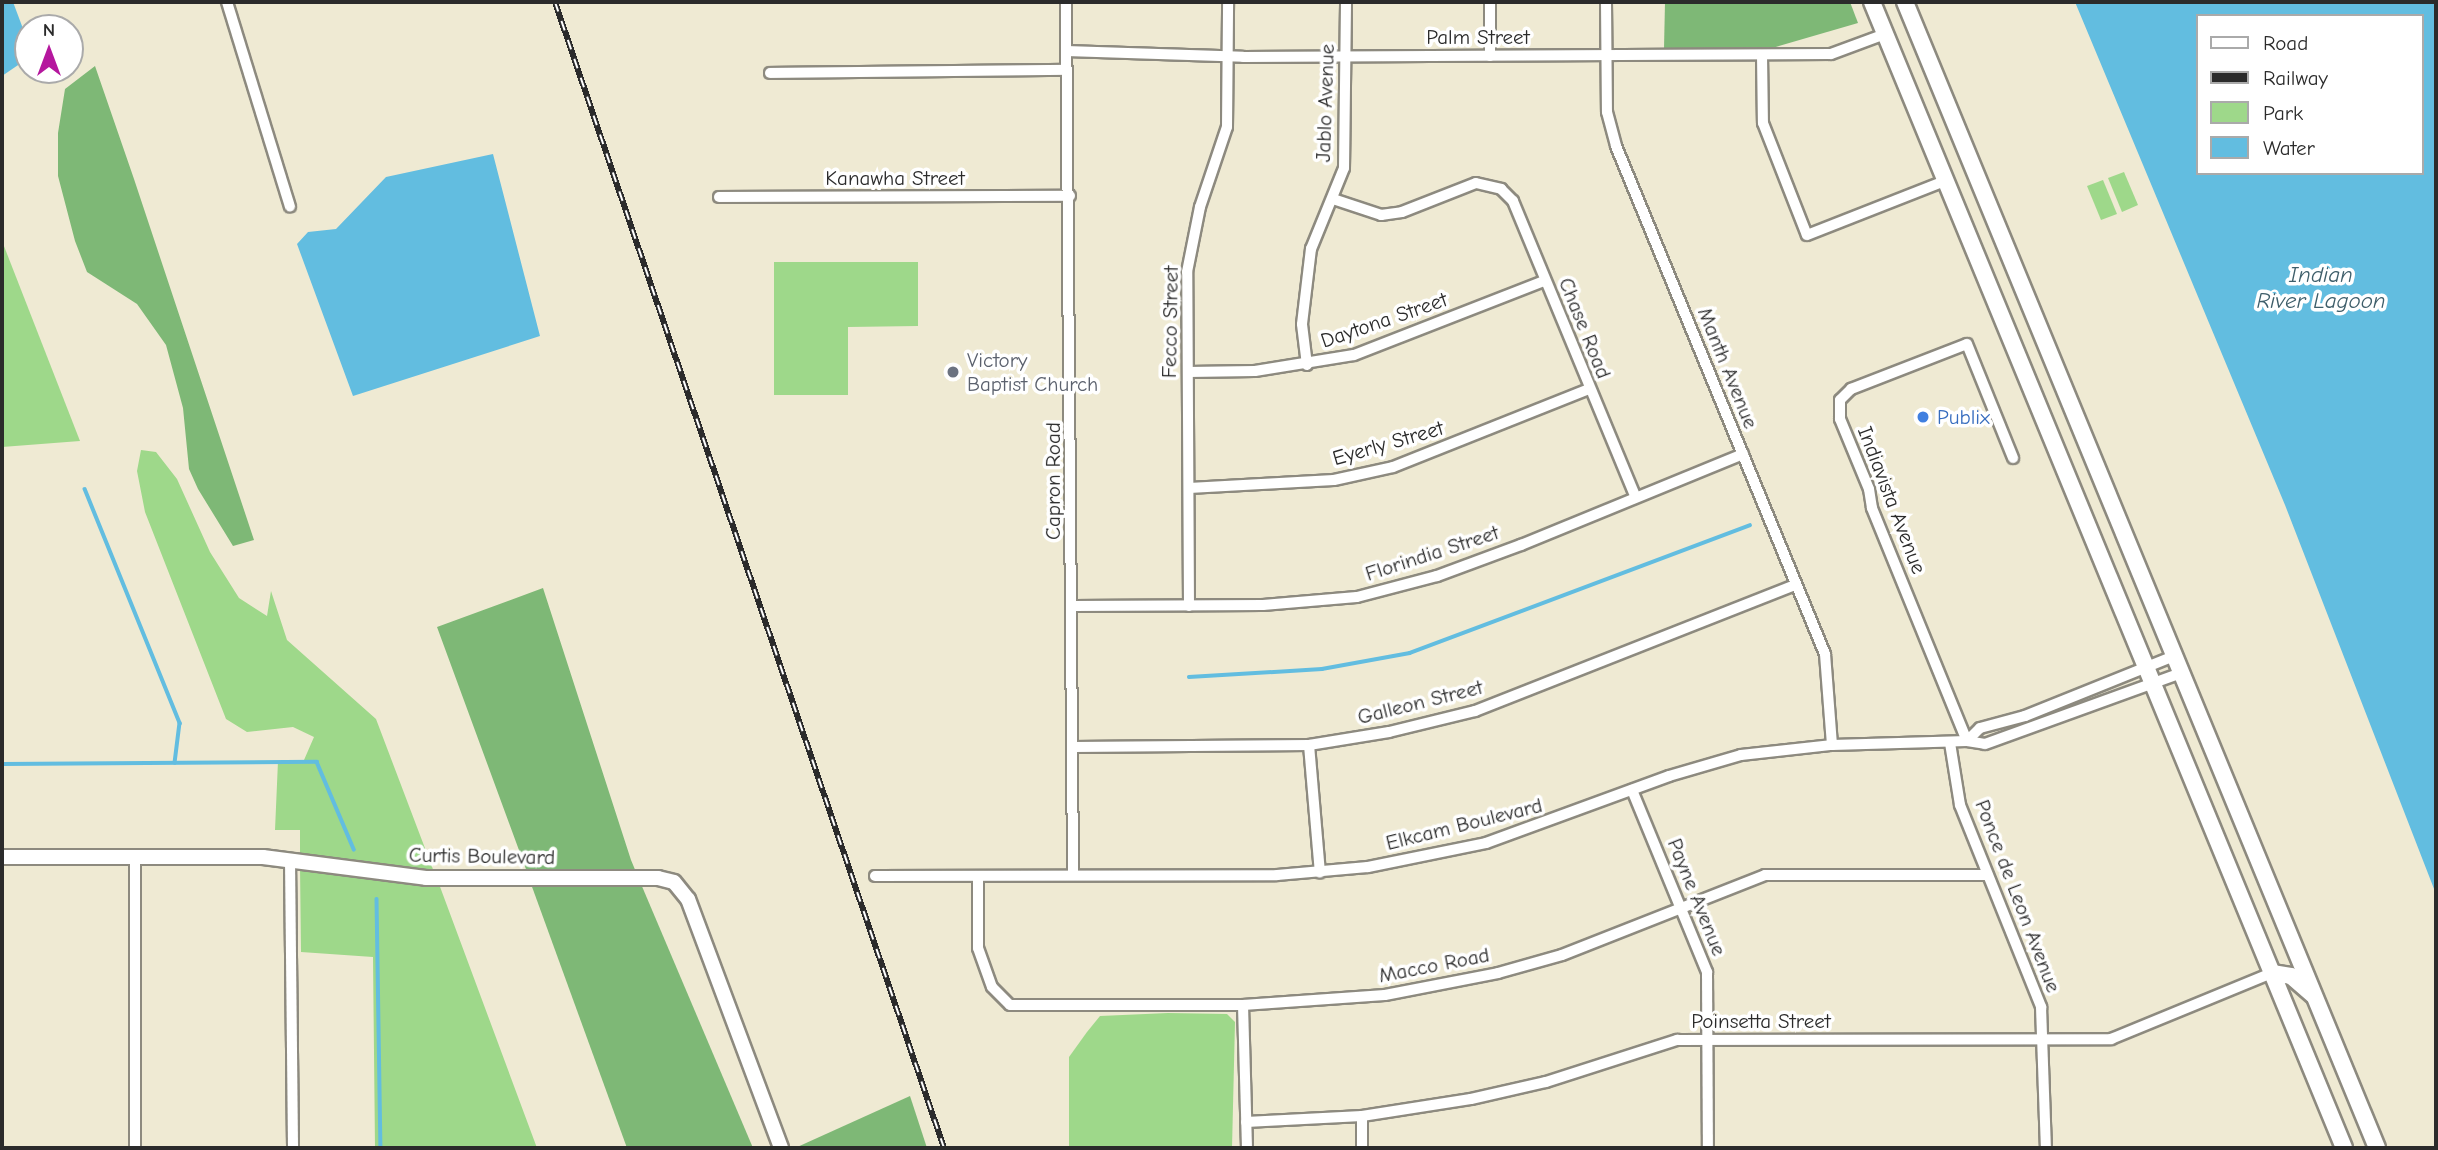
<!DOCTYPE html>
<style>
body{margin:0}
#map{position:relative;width:2438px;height:1150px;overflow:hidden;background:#efead3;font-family:"Comic Neue",sans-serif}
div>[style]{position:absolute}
.green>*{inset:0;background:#9ed88a}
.forest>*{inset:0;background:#7eb876}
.water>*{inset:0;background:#62bde0}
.stream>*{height:3.5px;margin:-1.75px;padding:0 1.75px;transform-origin:1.75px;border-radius:1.75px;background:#62bde0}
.roads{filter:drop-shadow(2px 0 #8d8a7f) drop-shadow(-2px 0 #8d8a7f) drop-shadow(0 2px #8d8a7f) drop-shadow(0 -2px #8d8a7f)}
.street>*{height:10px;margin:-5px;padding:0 5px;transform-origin:5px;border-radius:5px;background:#fff}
.secondary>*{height:14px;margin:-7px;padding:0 7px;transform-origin:7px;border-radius:7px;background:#fff}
.primary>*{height:16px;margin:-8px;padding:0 8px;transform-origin:8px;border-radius:8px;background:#fff}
.rail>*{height:6px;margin-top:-3px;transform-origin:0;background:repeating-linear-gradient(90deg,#fff 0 10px,#2b2b2b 0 20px);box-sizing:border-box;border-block:2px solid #2b2b2b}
.dots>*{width:19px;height:19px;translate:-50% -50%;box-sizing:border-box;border:4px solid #fff;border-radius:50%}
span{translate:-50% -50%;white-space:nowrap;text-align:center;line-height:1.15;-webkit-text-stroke:7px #fff;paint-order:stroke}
.street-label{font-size:21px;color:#2b2b2b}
.worship-label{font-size:21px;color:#5b616d}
.left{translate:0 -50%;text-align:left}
.shop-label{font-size:21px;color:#366cbe}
.water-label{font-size:23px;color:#3e5e6a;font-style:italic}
.frame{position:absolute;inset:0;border:4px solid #2b2b2b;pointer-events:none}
.legend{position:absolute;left:2196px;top:14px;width:228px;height:161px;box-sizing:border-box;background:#fff;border:2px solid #aaa;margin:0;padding:9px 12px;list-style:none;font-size:21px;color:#2b2b2b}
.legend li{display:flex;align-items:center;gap:14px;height:35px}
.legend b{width:35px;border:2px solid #aaa}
.north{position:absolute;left:14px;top:14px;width:70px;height:70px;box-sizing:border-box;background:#fff;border:2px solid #aaa;border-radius:50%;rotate:0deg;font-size:19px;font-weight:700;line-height:28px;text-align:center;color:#2b2b2b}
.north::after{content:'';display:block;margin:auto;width:24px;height:32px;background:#b5179e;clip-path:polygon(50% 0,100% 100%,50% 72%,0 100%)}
</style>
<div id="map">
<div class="green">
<div style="clip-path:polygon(2124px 172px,2138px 205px,2122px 212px,2108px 178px)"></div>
<div style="clip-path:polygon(2103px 180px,2117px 214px,2101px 220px,2087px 186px)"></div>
<div style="clip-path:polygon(2px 241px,80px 441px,2px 447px)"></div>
<div style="clip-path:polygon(774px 262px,918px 262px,918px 326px,848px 327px,848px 395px,774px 395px)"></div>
<div style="clip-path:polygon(141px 450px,156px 452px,177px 479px,210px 552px,239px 598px,267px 616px,271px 591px,287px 640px,376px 719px,434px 872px,368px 867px,300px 854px,300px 830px,275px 830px,278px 761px,304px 760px,314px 737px,293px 727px,247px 732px,226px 719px,145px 512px,137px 471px)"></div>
<div style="clip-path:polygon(300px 866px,367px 879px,439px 884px,537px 1148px,375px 1148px,373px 957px,301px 952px)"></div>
<div style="clip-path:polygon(1168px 1013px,1227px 1014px,1235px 1022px,1232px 1148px,1069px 1148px,1069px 1057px,1087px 1032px,1100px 1016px)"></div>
</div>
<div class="forest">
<div style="clip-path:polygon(1665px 2px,1850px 2px,1858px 23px,1769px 49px,1664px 49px)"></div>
<div style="clip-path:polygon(95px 66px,134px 179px,254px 540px,233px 546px,198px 489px,189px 469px,183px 408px,166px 345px,137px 304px,87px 272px,75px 241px,58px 176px,58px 133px,65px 89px)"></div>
<div style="clip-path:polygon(543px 588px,631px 860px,636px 872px,527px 872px,437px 627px)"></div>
<div style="clip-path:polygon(531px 884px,641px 884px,753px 1148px,627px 1148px)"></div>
<div style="clip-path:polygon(910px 1096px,927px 1148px,795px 1148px)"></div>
</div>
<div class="water">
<div style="clip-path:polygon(2px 2px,13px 2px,28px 42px,24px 61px,2px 76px)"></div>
<div style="clip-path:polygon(evenodd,2075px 2px,2436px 2px,2436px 894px,2285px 505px,2075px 2px,2198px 16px,2422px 16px,2422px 173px,2198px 173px,2198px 16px)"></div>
<div style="clip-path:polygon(493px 154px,540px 336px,353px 396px,297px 244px,308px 232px,336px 229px,386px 177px)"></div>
</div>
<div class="stream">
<div style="left:85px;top:489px;width:253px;rotate:67.9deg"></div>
<div style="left:180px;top:723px;width:40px;rotate:97.1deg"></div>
<div style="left:1189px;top:677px;width:133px;rotate:-3.4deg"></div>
<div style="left:1322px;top:669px;width:89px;rotate:-10.3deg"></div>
<div style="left:1410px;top:653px;width:363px;rotate:-20.6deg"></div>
<div style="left:2px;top:764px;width:315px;rotate:-0.4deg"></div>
<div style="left:317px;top:762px;width:95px;rotate:67deg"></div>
<div style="left:377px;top:899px;width:249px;rotate:89.1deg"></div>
</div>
<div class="roads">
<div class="street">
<div style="left:227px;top:2px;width:214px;rotate:72.9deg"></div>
<div style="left:1066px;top:2px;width:873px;rotate:89.54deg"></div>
<div style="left:1490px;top:2px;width:54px;rotate:90deg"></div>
<div style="left:1606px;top:2px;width:110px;rotate:89.5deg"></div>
<div style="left:1607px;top:112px;width:35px;rotate:75deg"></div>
<div style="left:1616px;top:146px;width:549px;rotate:67.64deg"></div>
<div style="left:1825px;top:654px;width:91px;rotate:85.6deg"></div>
<div style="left:1066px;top:51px;width:177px;rotate:1.9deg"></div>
<div style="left:1243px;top:57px;width:588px;rotate:-0.29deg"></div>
<div style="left:1831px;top:54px;width:58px;rotate:-20.3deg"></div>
<div style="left:1762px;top:55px;width:68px;rotate:89.2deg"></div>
<div style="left:1763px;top:123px;width:120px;rotate:68.6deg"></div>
<div style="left:1807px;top:235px;width:148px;rotate:-21.4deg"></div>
<div style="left:770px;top:73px;width:297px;rotate:-0.6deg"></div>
<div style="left:719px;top:197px;width:351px;rotate:-0.2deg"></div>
<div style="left:1333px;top:199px;width:51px;rotate:18.4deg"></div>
<div style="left:1381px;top:215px;width:21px;rotate:-8deg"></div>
<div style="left:1402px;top:212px;width:79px;rotate:-21.4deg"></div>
<div style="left:1476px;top:183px;width:26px;rotate:13deg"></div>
<div style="left:1501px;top:189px;width:17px;rotate:45deg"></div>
<div style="left:1513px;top:201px;width:319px;rotate:67.5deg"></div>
<div style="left:1307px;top:365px;width:41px;rotate:-97deg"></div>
<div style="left:1302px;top:324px;width:76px;rotate:-83.2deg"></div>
<div style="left:1311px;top:249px;width:87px;rotate:-67.8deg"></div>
<div style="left:1344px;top:168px;width:166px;rotate:-89.3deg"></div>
<div style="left:1188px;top:372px;width:67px;rotate:-0.9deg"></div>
<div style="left:1255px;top:371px;width:100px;rotate:-9.2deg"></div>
<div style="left:1354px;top:355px;width:204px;rotate:-21.3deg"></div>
<div style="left:1189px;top:488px;width:145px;rotate:-3.2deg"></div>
<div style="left:1334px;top:480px;width:60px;rotate:-12.4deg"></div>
<div style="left:1393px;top:467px;width:211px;rotate:-21.7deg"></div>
<div style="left:1074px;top:606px;width:189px;rotate:-0.3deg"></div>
<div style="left:1263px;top:605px;width:94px;rotate:-4.9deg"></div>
<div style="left:1357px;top:597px;width:83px;rotate:-14.7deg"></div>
<div style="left:1437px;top:576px;width:90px;rotate:-20.3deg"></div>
<div style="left:1521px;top:545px;width:240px;rotate:-22.3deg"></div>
<div style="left:1189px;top:606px;width:334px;rotate:-90.3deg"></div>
<div style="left:1187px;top:272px;width:66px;rotate:-78.7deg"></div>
<div style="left:1200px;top:207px;width:84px;rotate:-71.4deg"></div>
<div style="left:1227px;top:127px;width:125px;rotate:-89.5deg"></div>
<div style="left:1967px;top:741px;width:252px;rotate:-112.2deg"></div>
<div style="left:1872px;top:508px;width:19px;rotate:-99deg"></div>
<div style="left:1869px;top:489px;width:76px;rotate:-112.5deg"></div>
<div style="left:1840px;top:419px;width:19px;rotate:-90deg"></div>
<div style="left:1840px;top:400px;width:16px;rotate:-45deg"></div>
<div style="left:1851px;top:389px;width:124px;rotate:-21.2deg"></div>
<div style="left:1967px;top:344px;width:123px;rotate:68deg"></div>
<div style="left:1967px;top:741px;width:18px;rotate:-45deg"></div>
<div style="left:1980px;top:728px;width:47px;rotate:-14.9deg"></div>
<div style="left:2025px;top:716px;width:161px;rotate:-21.9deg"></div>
<div style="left:1950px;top:743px;width:63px;rotate:80.8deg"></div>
<div style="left:1960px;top:805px;width:218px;rotate:68.1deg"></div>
<div style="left:2041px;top:1007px;width:141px;rotate:88deg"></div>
<div style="left:1309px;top:745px;width:128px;rotate:85.1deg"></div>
<div style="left:1074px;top:747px;width:235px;rotate:-0.5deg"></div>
<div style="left:1309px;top:745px;width:81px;rotate:-9.2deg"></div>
<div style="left:1389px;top:732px;width:89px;rotate:-13.7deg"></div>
<div style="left:1475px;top:711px;width:344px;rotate:-21.5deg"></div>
<div style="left:1632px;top:790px;width:197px;rotate:67.6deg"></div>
<div style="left:1707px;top:972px;width:176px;rotate:89.7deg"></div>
<div style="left:290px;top:859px;width:289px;rotate:89.4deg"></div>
<div style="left:875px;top:876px;width:402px;rotate:-0.1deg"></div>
<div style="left:1277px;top:875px;width:91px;rotate:-5deg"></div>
<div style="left:1368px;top:867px;width:120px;rotate:-11.5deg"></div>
<div style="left:1486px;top:843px;width:195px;rotate:-20.1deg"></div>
<div style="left:1669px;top:776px;width:75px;rotate:-16.3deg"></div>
<div style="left:1741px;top:755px;width:92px;rotate:-6.3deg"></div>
<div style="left:1832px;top:745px;width:135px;rotate:-1.7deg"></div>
<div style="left:1967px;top:741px;width:18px;rotate:9deg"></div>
<div style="left:1985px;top:744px;width:208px;rotate:-19.9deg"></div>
<div style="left:978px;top:876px;width:72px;rotate:90deg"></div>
<div style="left:978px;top:948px;width:41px;rotate:70.3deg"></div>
<div style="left:992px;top:987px;width:25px;rotate:45deg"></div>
<div style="left:1010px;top:1005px;width:233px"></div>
<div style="left:1243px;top:1005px;width:142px;rotate:-4deg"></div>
<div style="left:1385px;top:995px;width:115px;rotate:-11deg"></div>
<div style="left:1498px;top:973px;width:66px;rotate:-15.7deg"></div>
<div style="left:1562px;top:955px;width:218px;rotate:-21.5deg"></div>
<div style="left:1765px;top:875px;width:222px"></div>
<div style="left:1243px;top:1005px;width:143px;rotate:88.4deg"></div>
<div style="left:1362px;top:1116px;width:32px;rotate:90deg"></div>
<div style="left:1246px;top:1122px;width:116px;rotate:-3deg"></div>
<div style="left:1362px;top:1116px;width:110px;rotate:-8.9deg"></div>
<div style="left:1471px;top:1099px;width:77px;rotate:-12.8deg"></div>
<div style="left:1546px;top:1082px;width:138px;rotate:-17.8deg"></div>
<div style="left:1677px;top:1040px;width:434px;rotate:-0.1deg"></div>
<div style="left:2111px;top:1039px;width:174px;rotate:-22.3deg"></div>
<div style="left:135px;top:1148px;width:290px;rotate:-90deg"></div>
</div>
<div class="secondary">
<div style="left:2px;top:857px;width:261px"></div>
<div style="left:263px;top:857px;width:164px;rotate:7.3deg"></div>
<div style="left:426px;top:878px;width:232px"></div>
<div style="left:658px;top:878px;width:16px;rotate:14deg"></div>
<div style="left:674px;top:882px;width:22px;rotate:51deg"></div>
<div style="left:688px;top:899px;width:266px;rotate:69.5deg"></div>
</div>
<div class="primary">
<div style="left:1872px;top:2px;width:1239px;rotate:67.61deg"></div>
<div style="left:1905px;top:2px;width:1239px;rotate:67.61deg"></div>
<div style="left:2272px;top:973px;width:19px;rotate:9deg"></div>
<div style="left:2291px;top:976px;width:29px;rotate:41deg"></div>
</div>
</div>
<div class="rail">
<div style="left:555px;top:2px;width:1210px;rotate:71.25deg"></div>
</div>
<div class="dots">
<div style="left:953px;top:372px;background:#6b7280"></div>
<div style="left:1923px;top:417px;background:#3f7fe0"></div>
</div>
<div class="street-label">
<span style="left:1478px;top:37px">Palm Street</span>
<span style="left:1325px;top:103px;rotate:-88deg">Jablo Avenue</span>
<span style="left:895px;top:178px">Kanawha Street</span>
<span style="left:1384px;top:320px;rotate:-19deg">Daytona Street</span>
<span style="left:1170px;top:322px;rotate:-89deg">Fecco Street</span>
<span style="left:1585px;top:328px;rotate:68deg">Chase Road</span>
<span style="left:1728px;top:368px;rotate:68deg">Manth Avenue</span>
<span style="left:1388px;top:443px;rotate:-16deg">Eyerly Street</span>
<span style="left:1053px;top:481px;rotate:-90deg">Capron Road</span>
<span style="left:1892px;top:500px;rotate:69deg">Indiavista Avenue</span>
<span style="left:1432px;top:553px;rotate:-18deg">Florindia Street</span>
<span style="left:1420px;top:702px;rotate:-14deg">Galleon Street</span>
<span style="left:1464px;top:824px;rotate:-14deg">Elkcam Boulevard</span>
<span style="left:482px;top:856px;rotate:1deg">Curtis Boulevard</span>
<span style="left:2018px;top:896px;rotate:69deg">Ponce de Leon Avenue</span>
<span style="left:1697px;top:897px;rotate:68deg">Payne Avenue</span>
<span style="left:1434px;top:965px;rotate:-11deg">Macco Road</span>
<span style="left:1761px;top:1021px">Poinsetta Street</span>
</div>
<div class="worship-label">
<span class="left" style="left:967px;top:372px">Victory<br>Baptist Church</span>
</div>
<div class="shop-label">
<span class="left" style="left:1937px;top:417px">Publix</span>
</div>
<div class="water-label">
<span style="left:2321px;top:288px">Indian<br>River Lagoon</span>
</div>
<div class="frame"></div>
<ul class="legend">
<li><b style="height:9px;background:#fff"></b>Road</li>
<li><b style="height:9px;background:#2b2b2b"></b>Railway</li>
<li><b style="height:19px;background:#9ed88a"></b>Park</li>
<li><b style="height:19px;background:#62bde0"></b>Water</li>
</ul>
<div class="north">N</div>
</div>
